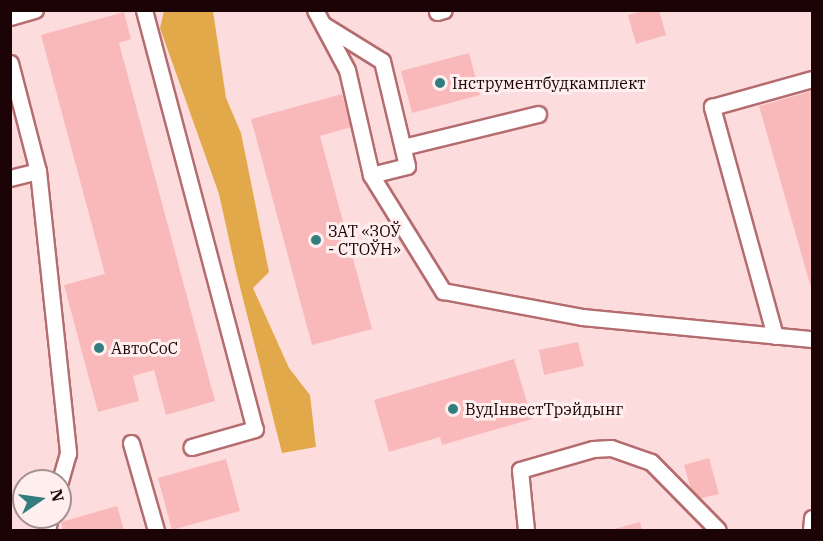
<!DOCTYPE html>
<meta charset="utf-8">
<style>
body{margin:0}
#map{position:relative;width:823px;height:541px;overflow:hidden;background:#fddcdd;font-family:"IBM Plex Serif",serif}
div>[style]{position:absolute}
.green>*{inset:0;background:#e2a94b}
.building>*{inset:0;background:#f9b9bb}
.roads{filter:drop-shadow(2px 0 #b46c6f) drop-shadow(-2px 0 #b46c6f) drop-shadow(0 2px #b46c6f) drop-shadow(0 -2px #b46c6f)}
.service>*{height:15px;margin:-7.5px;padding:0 7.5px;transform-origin:7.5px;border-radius:7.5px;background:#fff}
.dots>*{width:16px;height:16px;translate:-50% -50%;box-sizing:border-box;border:3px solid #fee;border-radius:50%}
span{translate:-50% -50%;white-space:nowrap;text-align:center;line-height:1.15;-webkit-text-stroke:6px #fee;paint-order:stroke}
.poi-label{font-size:16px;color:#1c0406}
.left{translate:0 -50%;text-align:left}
.frame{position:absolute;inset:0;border:12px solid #1c0406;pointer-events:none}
.north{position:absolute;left:12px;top:469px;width:60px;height:60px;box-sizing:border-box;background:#fee;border:2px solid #a49091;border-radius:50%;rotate:77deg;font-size:16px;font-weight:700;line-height:24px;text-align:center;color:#1c0406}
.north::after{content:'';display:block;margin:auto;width:21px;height:27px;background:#347d7f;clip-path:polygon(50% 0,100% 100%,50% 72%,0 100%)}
</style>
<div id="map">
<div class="green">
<div style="clip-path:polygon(164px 11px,213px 11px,226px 98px,241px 133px,269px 272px,253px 288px,289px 368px,310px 395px,316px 447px,282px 453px,236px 271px,219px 194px,160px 28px)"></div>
</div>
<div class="building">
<div style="clip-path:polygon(644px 10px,659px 10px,666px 35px,636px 44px,628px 15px)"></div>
<div style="clip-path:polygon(124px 12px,131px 39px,119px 43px,215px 401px,166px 415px,154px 370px,133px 376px,139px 401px,98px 412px,64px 285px,105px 274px,41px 35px)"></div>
<div style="clip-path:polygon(469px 53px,480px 95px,412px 113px,401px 71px)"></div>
<div style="clip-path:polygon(812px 91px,812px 291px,759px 106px)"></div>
<div style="clip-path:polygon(342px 94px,351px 127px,320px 136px,372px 329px,312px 345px,251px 119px)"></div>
<div style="clip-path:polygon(578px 342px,584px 366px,544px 375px,539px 350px)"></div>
<div style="clip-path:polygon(514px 359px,532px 419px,442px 445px,440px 437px,389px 452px,374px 400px)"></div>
<div style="clip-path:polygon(709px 458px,719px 494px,694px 500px,684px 465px)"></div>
<div style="clip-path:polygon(226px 459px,240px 511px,172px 530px,158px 478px)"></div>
<div style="clip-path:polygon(117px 506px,124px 530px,63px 530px,61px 522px)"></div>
<div style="clip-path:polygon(640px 522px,642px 530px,611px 530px)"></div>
</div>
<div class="roads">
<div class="service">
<div style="left:144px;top:10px;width:433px;rotate:75.2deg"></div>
<div style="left:255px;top:429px;width:66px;rotate:164.1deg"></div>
<div style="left:315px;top:10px;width:68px;rotate:61.9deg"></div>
<div style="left:347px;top:70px;width:108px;rotate:77.1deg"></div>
<div style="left:371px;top:175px;width:137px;rotate:58.2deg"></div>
<div style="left:443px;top:291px;width:141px;rotate:10.6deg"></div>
<div style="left:582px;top:317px;width:231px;rotate:5.5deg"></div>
<div style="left:437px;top:12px;width:7px;rotate:-16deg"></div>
<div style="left:10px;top:17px;width:26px;rotate:-16deg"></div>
<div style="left:324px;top:25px;width:68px;rotate:31.8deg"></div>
<div style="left:382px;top:61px;width:108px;rotate:76.6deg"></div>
<div style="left:407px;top:166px;width:37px;rotate:166deg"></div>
<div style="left:10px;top:63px;width:112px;rotate:75.5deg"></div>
<div style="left:38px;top:171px;width:29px;rotate:166deg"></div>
<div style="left:403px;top:147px;width:139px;rotate:-13.7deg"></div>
<div style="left:38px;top:171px;width:284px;rotate:83.9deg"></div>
<div style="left:68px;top:453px;width:29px;rotate:106deg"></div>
<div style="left:775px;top:336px;width:238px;rotate:-105.4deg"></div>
<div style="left:712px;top:107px;width:104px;rotate:-15.6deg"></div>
<div style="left:131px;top:443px;width:91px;rotate:74deg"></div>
<div style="left:47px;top:530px;width:13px;rotate:-77deg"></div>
<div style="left:526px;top:530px;width:60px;rotate:-95.7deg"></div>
<div style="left:520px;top:470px;width:76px;rotate:-16deg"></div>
<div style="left:593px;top:449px;width:18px;rotate:-3deg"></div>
<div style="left:611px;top:448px;width:42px;rotate:19.3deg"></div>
<div style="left:651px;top:462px;width:95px;rotate:45.4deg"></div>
<div style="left:811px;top:530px;width:12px;rotate:-85deg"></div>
</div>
</div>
<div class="dots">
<div style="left:440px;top:83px;background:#347d7f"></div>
<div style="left:316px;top:240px;background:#347d7f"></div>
<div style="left:99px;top:348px;background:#347d7f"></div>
<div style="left:453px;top:409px;background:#347d7f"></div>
</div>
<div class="poi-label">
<span class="left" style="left:452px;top:83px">Інструментбудкамплект</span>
<span class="left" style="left:328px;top:240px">ЗАТ «ЗОЎ<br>- СТОЎН»</span>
<span class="left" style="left:111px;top:348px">АвтоСоС</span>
<span class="left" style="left:465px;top:409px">ВудІнвестТрэйдынг</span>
</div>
<div class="frame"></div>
<div class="north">N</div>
</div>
